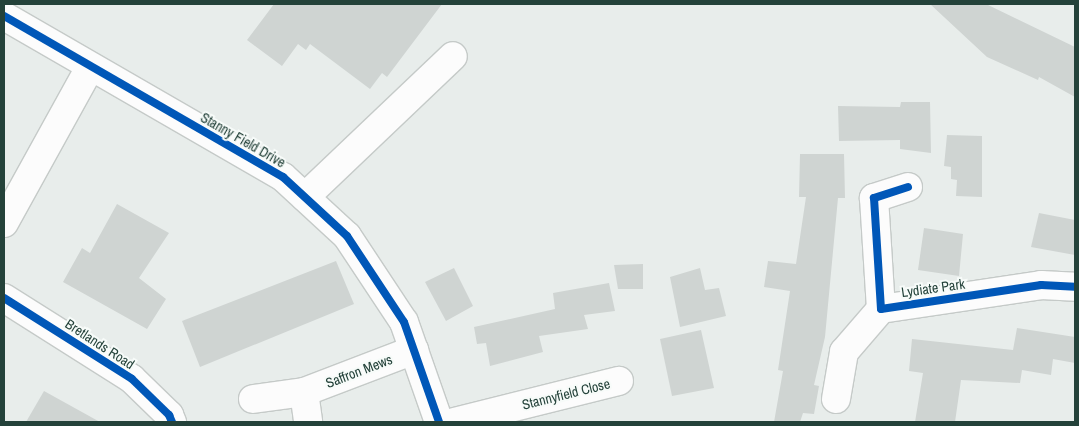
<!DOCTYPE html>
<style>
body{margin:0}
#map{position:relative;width:1079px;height:426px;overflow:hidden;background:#e8edeb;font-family:"Archivo Narrow",sans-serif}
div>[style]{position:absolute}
.building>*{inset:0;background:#cfd4d2}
.roads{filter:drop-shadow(1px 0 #c5cac8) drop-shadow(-1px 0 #c5cac8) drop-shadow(0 1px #c5cac8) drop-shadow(0 -1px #c5cac8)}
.minor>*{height:28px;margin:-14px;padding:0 14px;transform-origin:14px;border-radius:14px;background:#fcfcfc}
.cycleway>*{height:8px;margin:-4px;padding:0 4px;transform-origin:4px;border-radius:4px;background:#0057b8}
span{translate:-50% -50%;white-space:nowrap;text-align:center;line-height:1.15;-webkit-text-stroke:4px #f7fbf9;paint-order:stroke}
.street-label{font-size:14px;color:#24423a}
.frame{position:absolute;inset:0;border:5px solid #24423a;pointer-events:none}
</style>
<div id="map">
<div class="building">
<div style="clip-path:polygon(274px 4px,442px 4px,387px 77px,382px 73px,370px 89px,310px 44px,306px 50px,298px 44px,282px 66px,247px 40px)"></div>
<div style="clip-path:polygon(930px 4px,986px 4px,1075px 47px,1075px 97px,1039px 77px,1038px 80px,987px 57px)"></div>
<div style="clip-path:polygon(901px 102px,930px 102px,931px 153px,900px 149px,900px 140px,839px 141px,838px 106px,900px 107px)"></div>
<div style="clip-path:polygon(947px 135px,982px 136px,982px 197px,956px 196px,957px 180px,951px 179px,951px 167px,944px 166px)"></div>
<div style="clip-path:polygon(800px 154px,844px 154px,845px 198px,838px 198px,825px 337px,814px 385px,819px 386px,814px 414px,803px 413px,800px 422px,774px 422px,783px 371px,778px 370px,790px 291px,764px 287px,768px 261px,796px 264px,806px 197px,799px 197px)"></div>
<div style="clip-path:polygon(117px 204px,169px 233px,139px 278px,166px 299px,147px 329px,63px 282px,82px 248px,90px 253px)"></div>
<div style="clip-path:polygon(1039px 213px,1075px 220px,1075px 255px,1031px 247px)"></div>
<div style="clip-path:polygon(924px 228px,963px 234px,959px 276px,918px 270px)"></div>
<div style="clip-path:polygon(336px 261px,354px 304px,200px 367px,182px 321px)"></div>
<div style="clip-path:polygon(643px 264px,643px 289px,618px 289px,614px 265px)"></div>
<div style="clip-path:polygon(454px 268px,473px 306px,446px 321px,425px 282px)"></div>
<div style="clip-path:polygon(700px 268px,705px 290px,719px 288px,726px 316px,680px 327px,670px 277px)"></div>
<div style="clip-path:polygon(609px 283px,615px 311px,584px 315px,588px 329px,539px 336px,543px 352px,490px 366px,486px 343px,477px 344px,474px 327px,555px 309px,553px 293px)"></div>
<div style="clip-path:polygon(1017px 328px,1075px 337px,1075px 363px,1053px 359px,1051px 375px,1022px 370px,1020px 383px,961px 380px,955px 422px,915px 422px,923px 373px,909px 371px,912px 339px,1013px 350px)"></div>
<div style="clip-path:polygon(701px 330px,714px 388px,672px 396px,660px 339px)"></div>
<div style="clip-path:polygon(44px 391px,100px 422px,26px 422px)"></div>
</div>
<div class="roads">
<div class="minor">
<div style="left:4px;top:16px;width:322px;rotate:30deg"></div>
<div style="left:283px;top:177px;width:87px;rotate:42.7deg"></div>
<div style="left:347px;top:236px;width:103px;rotate:56.5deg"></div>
<div style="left:404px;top:322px;width:106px;rotate:70.7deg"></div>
<div style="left:908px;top:187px;width:36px;rotate:162deg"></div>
<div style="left:874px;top:198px;width:111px;rotate:86.4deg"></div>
<div style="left:881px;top:309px;width:162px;rotate:-8.5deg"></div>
<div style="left:1041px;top:285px;width:34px;rotate:3deg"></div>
<div style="left:305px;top:197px;width:204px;rotate:-43.6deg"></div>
<div style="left:4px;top:223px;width:178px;rotate:-61.1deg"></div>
<div style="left:4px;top:298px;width:151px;rotate:32.3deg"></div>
<div style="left:132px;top:379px;width:52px;rotate:44.2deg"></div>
<div style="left:169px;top:415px;width:8px;rotate:67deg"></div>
<div style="left:304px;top:392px;width:30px;rotate:82deg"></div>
<div style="left:253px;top:399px;width:51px;rotate:-7.8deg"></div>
<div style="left:304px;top:392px;width:118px;rotate:-20.9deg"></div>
<div style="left:836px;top:399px;width:48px;rotate:-80.3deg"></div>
<div style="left:844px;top:352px;width:57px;rotate:-49.3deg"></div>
<div style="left:454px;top:422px;width:170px;rotate:-14deg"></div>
</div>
</div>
<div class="cycleway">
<div style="left:4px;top:16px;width:322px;rotate:30deg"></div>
<div style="left:283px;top:177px;width:87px;rotate:42.7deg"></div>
<div style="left:347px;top:236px;width:103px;rotate:56.5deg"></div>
<div style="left:404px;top:322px;width:106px;rotate:70.7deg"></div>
<div style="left:908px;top:187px;width:36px;rotate:162deg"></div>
<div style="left:874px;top:198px;width:111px;rotate:86.4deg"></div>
<div style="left:881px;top:309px;width:162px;rotate:-8.5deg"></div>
<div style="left:1041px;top:285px;width:34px;rotate:3deg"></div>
<div style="left:4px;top:298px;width:151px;rotate:32.3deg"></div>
<div style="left:132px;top:379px;width:52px;rotate:44.2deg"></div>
<div style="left:169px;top:415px;width:8px;rotate:67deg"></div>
</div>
<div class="street-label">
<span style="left:243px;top:140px;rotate:30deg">Stanny Field Drive</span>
<span style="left:933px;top:288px;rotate:-8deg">Lydiate Park</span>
<span style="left:100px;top:344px;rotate:33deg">Bretlands Road</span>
<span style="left:359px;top:371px;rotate:-21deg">Saffron Mews</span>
<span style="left:566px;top:394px;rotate:-14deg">Stannyfield Close</span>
</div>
<div class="frame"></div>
</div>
